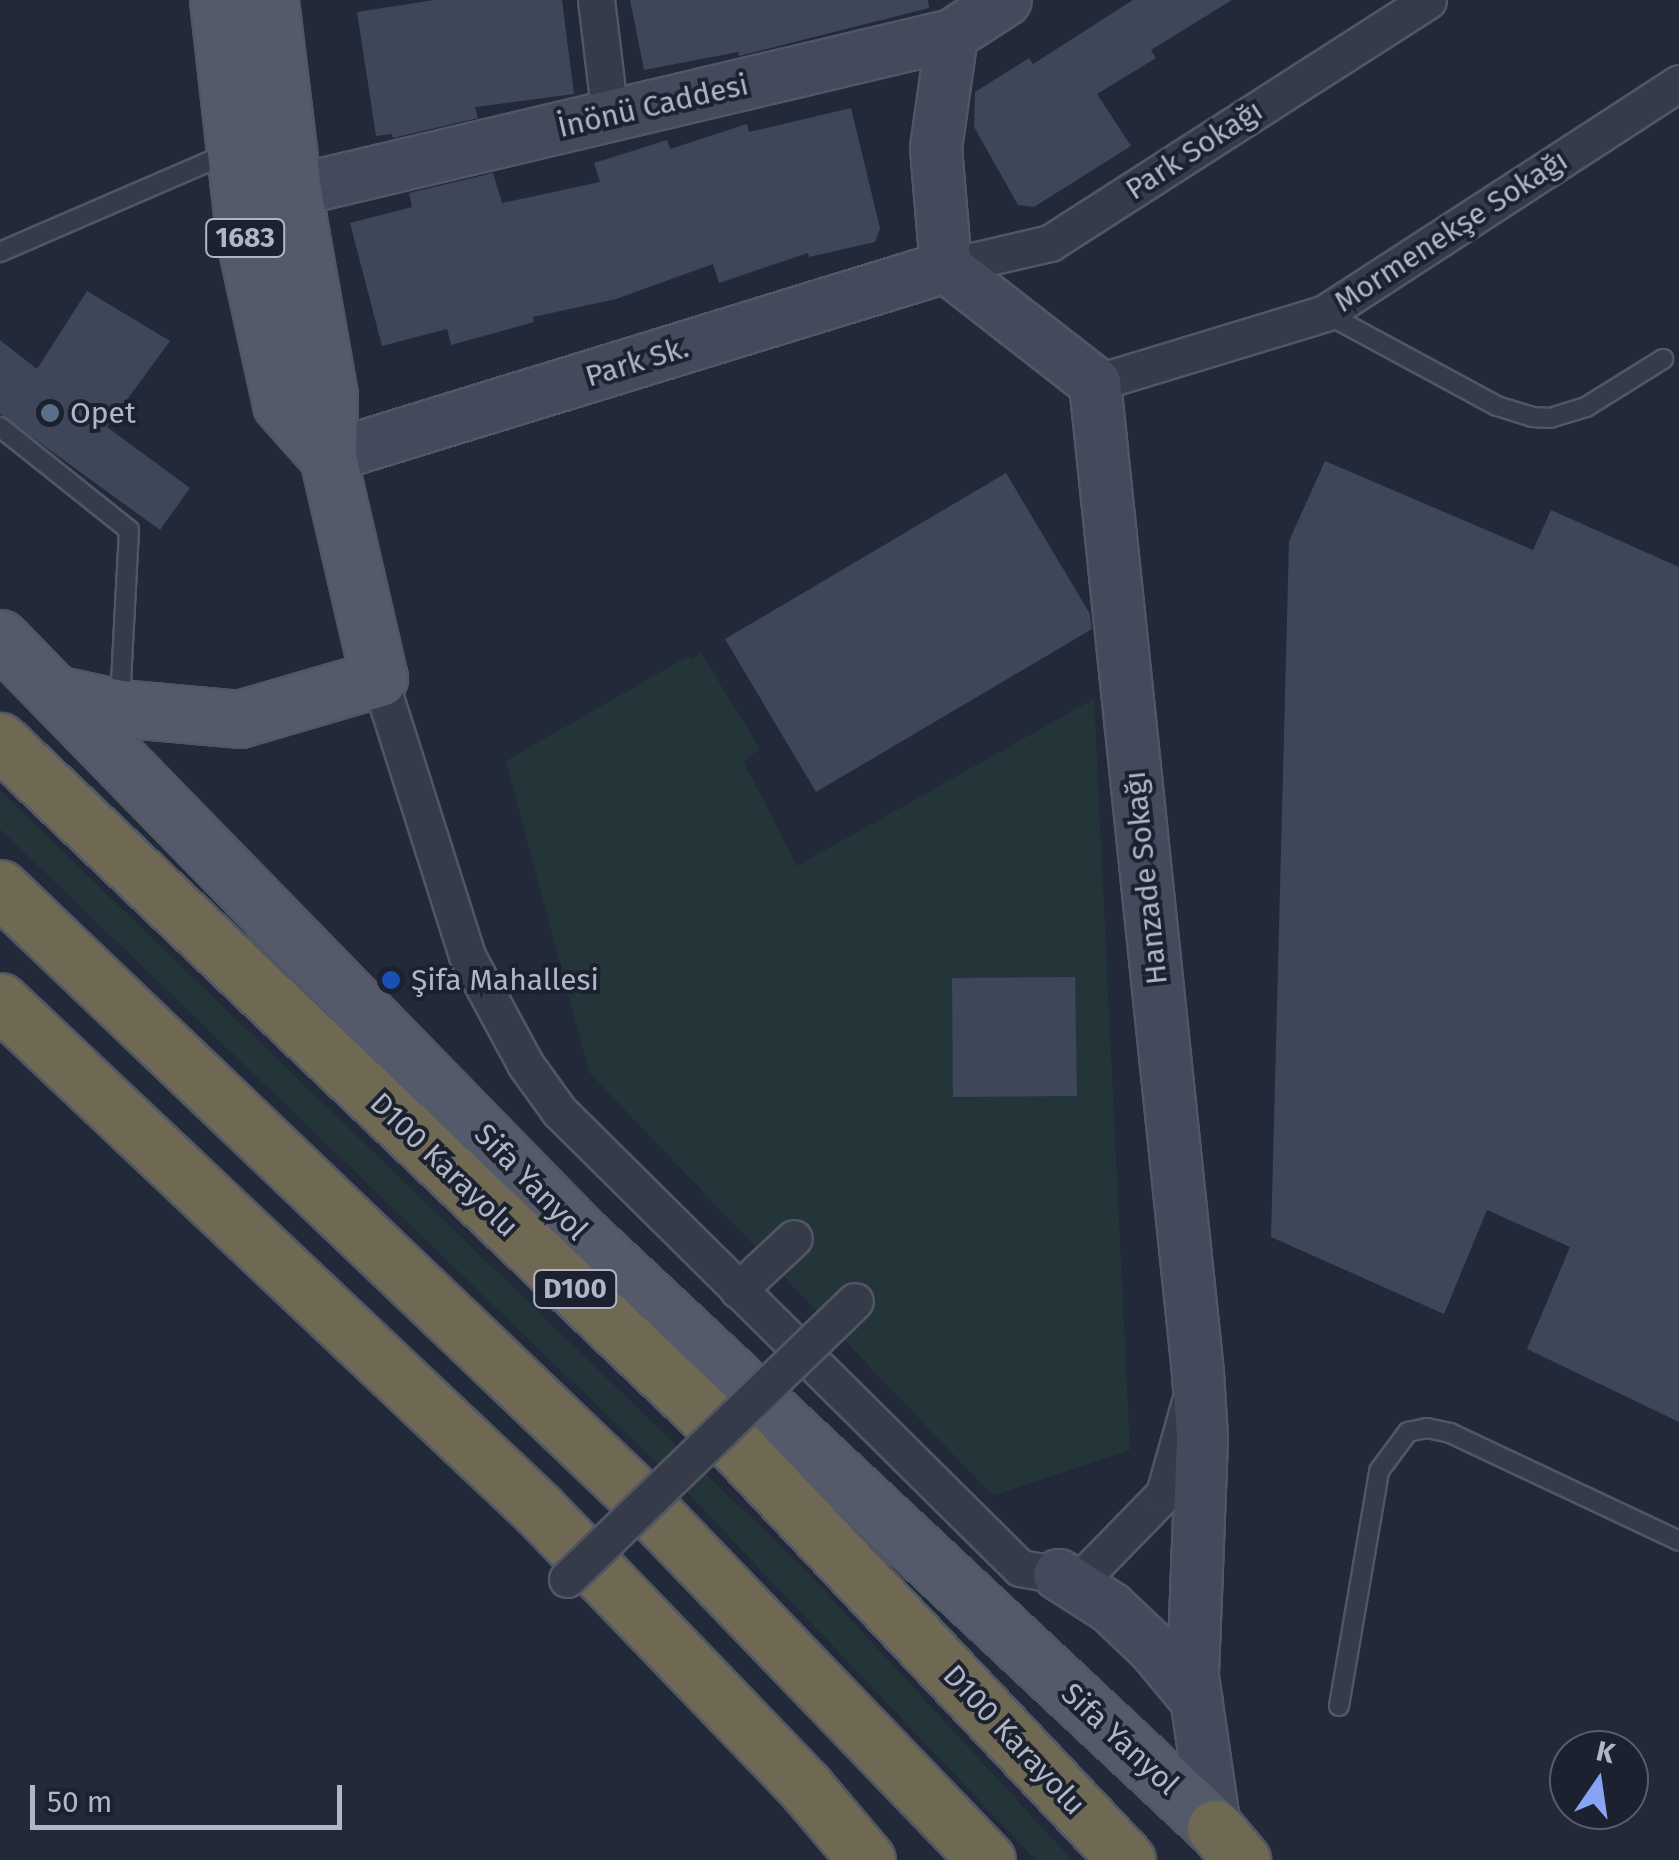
<!DOCTYPE html>
<meta charset="utf-8">
<style>
body{margin:0}
#map{position:relative;width:1679px;height:1860px;overflow:hidden;background:#222939;font-family:"Fira Sans",sans-serif}
div>[style]{position:absolute}
.green>*{inset:0;background:#24353a}
.building>*{inset:0;background:#3e4659}
.roads{filter:drop-shadow(2px 0 #515664) drop-shadow(-2px 0 #515664) drop-shadow(0 2px #515664) drop-shadow(0 -2px #515664)}
.lane>*{height:18px;margin:-9px;padding:0 9px;transform-origin:9px;border-radius:9px;background:#363b49}
.street>*{height:35px;margin:-17.5px;padding:0 17.5px;transform-origin:17.5px;border-radius:17.5px;background:#363b49}
.secondary>*{height:50px;margin:-25px;padding:0 25px;transform-origin:25px;border-radius:25px;background:#444a5c}
.primary>*{height:55px;margin:-27.5px;padding:0 27.5px;transform-origin:27.5px;border-radius:27.5px;background:#545a6a}
.highway>*{height:55px;margin:-27.5px;padding:0 27.5px;transform-origin:27.5px;border-radius:27.5px;background:#6f6853}
.bridges{filter:drop-shadow(2px 0 #515664) drop-shadow(-2px 0 #515664) drop-shadow(0 2px #515664) drop-shadow(0 -2px #515664)}
.street-bridge>*{height:35px;margin:-17.5px;padding:0 17.5px;transform-origin:17.5px;border-radius:17.5px;background:#363b49}
.dots>*{width:28px;height:28px;translate:-50% -50%;box-sizing:border-box;border:5px solid #1b212e;border-radius:50%}
span{translate:-50% -50%;white-space:nowrap;text-align:center;line-height:1.15;-webkit-text-stroke:8px #1b212e;paint-order:stroke}
.shield-label span{padding:2px 8px;background:#1b212e;border:2px solid;border-radius:8px;-webkit-text-stroke-width:0}
.shield-label{font-size:28px;color:#b1b6c6;font-weight:700}
.street-label{font-size:30px;color:#b1b6c6}
.poi-label{font-size:30px;color:#b1b6c6}
.left{translate:0 -50%;text-align:left}
.north{position:absolute;left:1549px;top:1730px;width:100px;height:100px;box-sizing:border-box;background:#1b212e;border:2px solid #575d6b;border-radius:50%;rotate:13deg;font-size:28px;font-weight:700;line-height:40px;text-align:center;color:#b1b6c6}
.north::after{content:'';display:block;margin:auto;width:35px;height:45px;background:#87a3f4;clip-path:polygon(50% 0,100% 100%,50% 72%,0 100%)}
.scale{position:absolute;left:30px;top:1785px;width:312px;height:45px;box-sizing:border-box;border:5px solid #b1b6c6;border-top:0;padding-left:12px;font-size:30px;line-height:35px;white-space:nowrap;color:#b1b6c6;-webkit-text-stroke:8px #1b212e;paint-order:stroke}
</style>
<div id="map">
<div class="green">
<div style="clip-path:polygon(701px 653px,760px 749px,743px 761px,797px 866px,1094px 699px,1130px 1450px,993px 1496px,589px 1072px,506px 761px,689px 656px,692px 659px)"></div>
<div style="clip-path:polygon(0 791px,805px 1570px,1072px 1860px,1036px 1860px,685px 1490px,0 829px)"></div>
</div>
<div class="building">
<div style="clip-path:polygon(434px 0,562px 0,574px 94px,475px 107px,478px 118px,393px 138px,392px 134px,376px 136px,357px 12px)"></div>
<div style="clip-path:polygon(630px 0,928px 0,929px 8px,739px 56px,738px 52px,644px 70px)"></div>
<div style="clip-path:polygon(1133px 0,1232px 0,1151px 50px,1156px 58px,1097px 94px,1131px 146px,1034px 207px,1018px 205px,974px 127px,975px 92px,1029px 58px,1033px 64px)"></div>
<div style="clip-path:polygon(851px 108px,880px 228px,875px 242px,809px 257px,808px 253px,719px 283px,713px 264px,616px 299px,533px 317px,534px 322px,451px 345px,447px 329px,382px 346px,350px 223px,412px 207px,409px 193px,493px 173px,502px 203px,600px 182px,594px 163px,667px 140px,670px 149px,747px 124px,749px 132px)"></div>
<div style="clip-path:polygon(87px 291px,170px 341px,107px 427px,190px 488px,160px 530px,0 414px,0 340px,37px 369px)"></div>
<div style="clip-path:polygon(1325px 461px,1533px 550px,1551px 510px,1679px 567px,1679px 1422px,1527px 1349px,1570px 1247px,1487px 1210px,1444px 1314px,1271px 1237px,1289px 541px)"></div>
<div style="clip-path:polygon(1006px 473px,1090px 614px,1092px 629px,816px 792px,725px 639px)"></div>
<div style="clip-path:polygon(1075px 977px,1077px 1096px,953px 1097px,952px 978px)"></div>
</div>
<div class="roads">
<div class="lane">
<div style="left:0;top:252px;width:247px;rotate:-23.4deg"></div>
<div style="left:1325px;top:313px;width:196px;rotate:28.4deg"></div>
<div style="left:1497px;top:406px;width:37px;rotate:17deg"></div>
<div style="left:1532px;top:417px;width:18px;rotate:3deg"></div>
<div style="left:1550px;top:418px;width:38px;rotate:-17deg"></div>
<div style="left:1586px;top:407px;width:91px;rotate:-31.9deg"></div>
<div style="left:0;top:427px;width:165px;rotate:38.6deg"></div>
<div style="left:129px;top:530px;width:172px;rotate:93deg"></div>
<div style="left:1339px;top:1706px;width:238px;rotate:-80.3deg"></div>
<div style="left:1379px;top:1471px;width:49px;rotate:-53.4deg"></div>
<div style="left:1408px;top:1432px;width:19px;rotate:-12deg"></div>
<div style="left:1427px;top:1428px;width:24px;rotate:12deg"></div>
<div style="left:1450px;top:1433px;width:253px;rotate:25.2deg"></div>
</div>
<div class="street">
<div style="left:596px;top:0;width:117px;rotate:83.1deg"></div>
<div style="left:946px;top:267px;width:107px;rotate:-13deg"></div>
<div style="left:1050px;top:243px;width:449px;rotate:-32.7deg"></div>
<div style="left:1095px;top:383px;width:240px;rotate:-16.9deg"></div>
<div style="left:1325px;top:313px;width:422px;rotate:-33deg"></div>
<div style="left:379px;top:678px;width:292px;rotate:72.4deg"></div>
<div style="left:467px;top:956px;width:124px;rotate:61.6deg"></div>
<div style="left:526px;top:1065px;width:57px;rotate:54.3deg"></div>
<div style="left:559px;top:1111px;width:649px;rotate:44.75deg"></div>
<div style="left:1020px;top:1568px;width:62px;rotate:10.2deg"></div>
<div style="left:1081px;top:1579px;width:119px;rotate:-45.7deg"></div>
<div style="left:1164px;top:1494px;width:92px;rotate:-74.3deg"></div>
<div style="left:738px;top:1290px;width:76px;rotate:-42.9deg"></div>
</div>
<div class="secondary">
<div style="left:293px;top:191px;width:677px;rotate:-13.32deg"></div>
<div style="left:952px;top:35px;width:64px;rotate:-32.9deg"></div>
<div style="left:946px;top:267px;width:189px;rotate:37.9deg"></div>
<div style="left:1095px;top:383px;width:995px;rotate:84.06deg"></div>
<div style="left:1198px;top:1373px;width:66px;rotate:86.5deg"></div>
<div style="left:1202px;top:1439px;width:238px;rotate:92.2deg"></div>
<div style="left:1193px;top:1677px;width:153px;rotate:81.7deg"></div>
<div style="left:946px;top:267px;width:119px;rotate:-94.8deg"></div>
<div style="left:936px;top:148px;width:114px;rotate:-81.9deg"></div>
<div style="left:328px;top:457px;width:647px;rotate:-17.09deg"></div>
<div style="left:1059px;top:1575px;width:62px;rotate:32.4deg"></div>
<div style="left:1111px;top:1608px;width:59px;rotate:43.6deg"></div>
<div style="left:1154px;top:1649px;width:67px;rotate:50.4deg"></div>
</div>
<div class="primary">
<div style="left:218px;top:0;width:242px;rotate:83.6deg"></div>
<div style="left:245px;top:240px;width:168px;rotate:77.6deg"></div>
<div style="left:281px;top:404px;width:71px;rotate:48.4deg"></div>
<div style="left:0;top:638px;width:831px;rotate:45.73deg"></div>
<div style="left:580px;top:1233px;width:870px;rotate:43.14deg"></div>
<div style="left:59px;top:695px;width:61px;rotate:12.2deg"></div>
<div style="left:119px;top:708px;width:121px;rotate:5.2deg"></div>
<div style="left:239px;top:719px;width:146px;rotate:-16.3deg"></div>
<div style="left:379px;top:678px;width:227px;rotate:-103deg"></div>
<div style="left:328px;top:457px;width:62px;rotate:-89.1deg"></div>
<div style="left:329px;top:395px;width:207px;rotate:-100deg"></div>
<div style="left:293px;top:191px;width:192px;rotate:-96.9deg"></div>
</div>
<div class="highway">
<div style="left:0;top:741px;width:985px;rotate:43.68deg"></div>
<div style="left:712px;top:1421px;width:604px;rotate:46.61deg"></div>
<div style="left:0;top:888px;width:881px;rotate:43.67deg"></div>
<div style="left:637px;top:1496px;width:505px;rotate:46.12deg"></div>
<div style="left:0;top:1001px;width:740px;rotate:43.36deg"></div>
<div style="left:538px;top:1509px;width:388px;rotate:46.1deg"></div>
<div style="left:807px;top:1789px;width:93px;rotate:49.8deg"></div>
<div style="left:1215px;top:1828px;width:42px;rotate:49.8deg"></div>
</div>
</div>
<div class="bridges">
<div class="street-bridge">
<div style="left:567px;top:1579px;width:400px;rotate:-44deg"></div>
</div>
</div>
<div class="dots">
<div style="left:50px;top:413px;background:#5c6f8a"></div>
<div style="left:391px;top:980px;background:#1a4fb4"></div>
</div>
<div class="shield-label">
<span style="left:245px;top:238px">1683</span>
<span style="left:575px;top:1289px">D100</span>
</div>
<div class="street-label">
<span style="left:653px;top:106px;rotate:-13deg">İnönü Caddesi</span>
<span style="left:1194px;top:150px;rotate:-33deg">Park Sokağı</span>
<span style="left:1451px;top:231px;rotate:-33deg">Mormenekşe Sokağı</span>
<span style="left:637px;top:362px;rotate:-17deg">Park Sk.</span>
<span style="left:1146px;top:878px;rotate:-96deg">Hanzade Sokağı</span>
<span style="left:444px;top:1165px;rotate:44deg">D100 Karayolu</span>
<span style="left:531px;top:1182px;rotate:46deg">Sifa Yanyol</span>
<span style="left:1120px;top:1739px;rotate:43deg">Sifa Yanyol</span>
<span style="left:1014px;top:1740px;rotate:47deg">D100 Karayolu</span>
</div>
<div class="poi-label">
<span class="left" style="left:70px;top:413px">Opet</span>
<span class="left" style="left:411px;top:980px">Şifa Mahallesi</span>
</div>
<div class="north">K</div>
<div class="scale">50 m</div>
</div>
